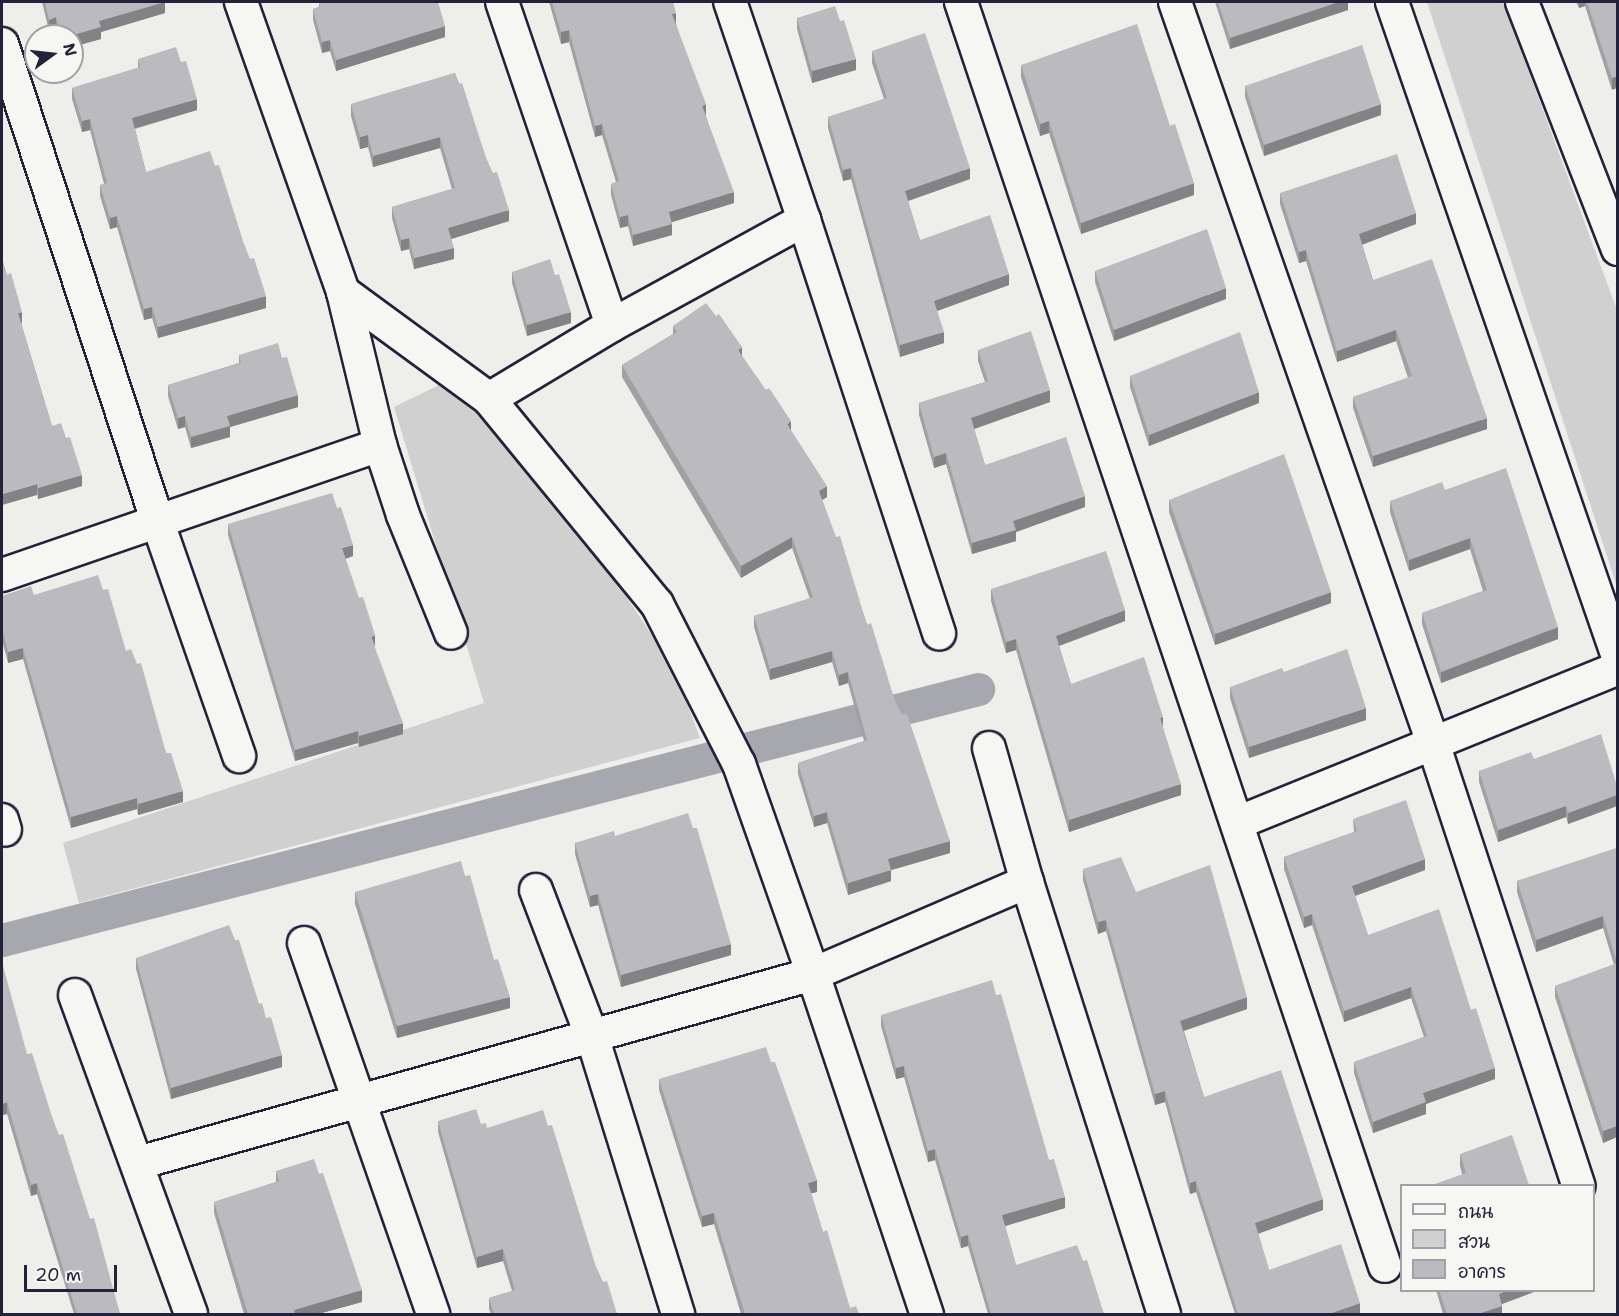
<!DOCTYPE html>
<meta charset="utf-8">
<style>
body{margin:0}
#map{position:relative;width:1619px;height:1316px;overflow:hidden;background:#eeeeeb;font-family:"Shantell Sans","Playpen Sans Thai",sans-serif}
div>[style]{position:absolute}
.green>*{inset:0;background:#d0d0d1}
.canal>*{height:33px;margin:-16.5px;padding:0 16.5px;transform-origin:16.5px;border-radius:16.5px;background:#a7a7af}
.roads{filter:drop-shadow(2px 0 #22223b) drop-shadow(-2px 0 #22223b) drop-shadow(0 2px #22223b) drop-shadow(0 -2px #22223b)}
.minor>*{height:32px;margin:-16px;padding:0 16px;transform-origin:16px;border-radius:16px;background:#f6f6f2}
.wall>*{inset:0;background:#a1a1a4}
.shaded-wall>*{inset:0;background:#838386}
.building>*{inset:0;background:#bbbbbf}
span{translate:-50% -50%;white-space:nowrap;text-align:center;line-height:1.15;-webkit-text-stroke:5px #f6f6f2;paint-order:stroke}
.frame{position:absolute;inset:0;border:3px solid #22223b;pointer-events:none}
.legend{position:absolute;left:1400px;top:1184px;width:195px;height:108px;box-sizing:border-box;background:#f6f6f2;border:2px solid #a1a1a9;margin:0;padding:8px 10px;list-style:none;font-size:18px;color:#22223b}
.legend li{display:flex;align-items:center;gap:12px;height:30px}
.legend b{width:30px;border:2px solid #a1a1a9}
.north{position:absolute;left:24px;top:24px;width:60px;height:60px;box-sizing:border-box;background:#f6f6f2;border:2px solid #a1a1a9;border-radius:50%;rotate:75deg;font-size:16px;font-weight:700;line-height:24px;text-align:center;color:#22223b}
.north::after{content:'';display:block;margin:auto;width:21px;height:27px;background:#22223b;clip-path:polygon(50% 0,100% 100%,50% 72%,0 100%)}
.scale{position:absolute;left:24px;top:1265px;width:93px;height:27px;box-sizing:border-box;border:3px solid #22223b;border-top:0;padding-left:8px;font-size:18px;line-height:21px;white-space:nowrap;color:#22223b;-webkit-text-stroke:4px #f6f6f2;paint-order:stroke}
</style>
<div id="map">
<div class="green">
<div style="clip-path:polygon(1427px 2px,1503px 2px,1617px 310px,1617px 587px)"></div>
<div style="clip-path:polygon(443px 383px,503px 438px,615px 579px,675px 671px,700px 738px,79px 903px,63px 843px,484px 703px,394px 407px)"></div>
</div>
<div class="canal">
<div style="left:2px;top:940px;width:1008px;rotate:-14.42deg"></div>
</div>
<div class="roads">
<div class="minor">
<div style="left:241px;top:2px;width:307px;rotate:70.6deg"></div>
<div style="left:343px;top:292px;width:157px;rotate:76.4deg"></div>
<div style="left:380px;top:445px;width:74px;rotate:71.8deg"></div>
<div style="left:403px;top:515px;width:127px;rotate:67.9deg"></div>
<div style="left:961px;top:2px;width:1333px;rotate:71.46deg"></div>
<div style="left:1175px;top:2px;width:785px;rotate:70.8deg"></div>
<div style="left:1433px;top:743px;width:466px;rotate:71.8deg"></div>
<div style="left:1392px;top:2px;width:693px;rotate:70.96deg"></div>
<div style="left:1522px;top:2px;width:265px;rotate:68.8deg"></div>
<div style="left:2px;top:44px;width:504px;rotate:71.96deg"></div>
<div style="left:158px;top:523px;width:247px;rotate:70.8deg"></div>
<div style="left:804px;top:220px;width:435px;rotate:71.9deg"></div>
<div style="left:343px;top:292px;width:181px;rotate:36.2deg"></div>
<div style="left:489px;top:399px;width:144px;rotate:-31deg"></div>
<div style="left:612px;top:325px;width:341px;rotate:-108.8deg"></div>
<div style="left:612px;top:325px;width:219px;rotate:-28.7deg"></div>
<div style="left:804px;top:220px;width:230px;rotate:-108.7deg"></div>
<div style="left:489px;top:399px;width:265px;rotate:50.7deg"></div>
<div style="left:657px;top:604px;width:180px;rotate:62.9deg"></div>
<div style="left:739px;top:764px;width:223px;rotate:70.6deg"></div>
<div style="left:813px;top:974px;width:233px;rotate:-23.3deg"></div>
<div style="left:1027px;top:882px;width:453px;rotate:72.4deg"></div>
<div style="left:2px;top:575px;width:400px;rotate:-19deg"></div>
<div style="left:989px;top:748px;width:139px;rotate:74.2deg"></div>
<div style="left:2px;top:820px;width:10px;rotate:73deg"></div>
<div style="left:1237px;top:823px;width:411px;rotate:-22.1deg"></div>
<div style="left:536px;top:890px;width:160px;rotate:69.1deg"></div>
<div style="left:593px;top:1039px;width:288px;rotate:72.8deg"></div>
<div style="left:304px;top:943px;width:393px;rotate:70.8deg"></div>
<div style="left:75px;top:995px;width:339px;rotate:70deg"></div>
<div style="left:138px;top:1163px;width:701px;rotate:-15.64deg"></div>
<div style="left:813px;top:974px;width:359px;rotate:71.5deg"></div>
</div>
</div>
<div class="wall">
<div style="clip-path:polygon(42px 2px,165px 2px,165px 13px,101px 32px,101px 39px,72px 47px,72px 36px,58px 36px,56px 29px,49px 31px)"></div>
<div style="clip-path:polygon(319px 2px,445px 37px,336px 71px,330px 51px,322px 53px,313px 20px,313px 9px,319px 7px)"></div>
<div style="clip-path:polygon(549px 2px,673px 2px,676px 24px,734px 203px,672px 222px,672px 235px,633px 246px,628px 226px,620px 228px,611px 195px,611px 184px,616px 182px,602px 135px,595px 137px,569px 42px,561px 44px)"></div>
<div style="clip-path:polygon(1215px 2px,1348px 2px,1348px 10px,1230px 49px)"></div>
<div style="clip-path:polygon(1576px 2px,1617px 2px,1612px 90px,1585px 6px,1579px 8px)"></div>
<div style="clip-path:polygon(797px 18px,856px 70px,812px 83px,797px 29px)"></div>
<div style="clip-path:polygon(872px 51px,970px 179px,908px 201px,920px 240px,1009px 285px,937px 311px,944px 343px,900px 357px,851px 179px,843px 181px,828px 128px,828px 117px,884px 99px,872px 63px)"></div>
<div style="clip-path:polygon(138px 59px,197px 110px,135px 129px,146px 172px,244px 244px,266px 308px,158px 338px,152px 318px,144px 320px,117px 227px,110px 229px,100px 196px,100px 185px,104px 184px,90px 130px,82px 132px,72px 99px,72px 88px,138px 68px)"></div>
<div style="clip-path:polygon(1021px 65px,1194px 195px,1081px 234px,1049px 133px,1040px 136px,1021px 77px)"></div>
<div style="clip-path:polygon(455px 73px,509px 221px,451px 239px,454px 259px,414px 269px,409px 249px,401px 251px,392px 218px,392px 207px,452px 189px,440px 148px,373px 167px,368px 147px,360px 149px,351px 116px,351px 104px)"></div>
<div style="clip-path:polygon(1245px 86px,1381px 115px,1264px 156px,1245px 97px)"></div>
<div style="clip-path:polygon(1280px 193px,1416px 224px,1362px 244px,1373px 280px,1487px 429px,1373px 467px,1353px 408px,1353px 397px,1408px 378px,1396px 341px,1337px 362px,1306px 261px,1299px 263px,1280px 204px)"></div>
<div style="clip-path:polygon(2px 259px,22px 323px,21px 323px,52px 426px,82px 486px,38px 499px)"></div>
<div style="clip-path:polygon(1095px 271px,1226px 299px,1114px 341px,1095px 282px)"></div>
<div style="clip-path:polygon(512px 272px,555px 275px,571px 323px,527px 336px,512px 283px)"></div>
<div style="clip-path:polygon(673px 326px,742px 356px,791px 431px,827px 497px,822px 500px,950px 853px,891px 870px,891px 881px,848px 895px,827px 823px,814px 827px,798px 774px,798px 763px,864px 741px,848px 683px,839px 686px,832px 662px,770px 680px,754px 627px,754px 616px,810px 599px,792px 548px,741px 578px,622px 377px,622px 365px,673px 334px)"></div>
<div style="clip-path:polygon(978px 350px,1050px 402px,974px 429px,985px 465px,1085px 507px,1016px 532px,1016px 541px,972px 554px,946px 464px,934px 468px,919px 415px,919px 403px,985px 382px,978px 361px)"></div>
<div style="clip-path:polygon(239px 355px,298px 407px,230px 427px,230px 437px,191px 448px,185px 427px,178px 429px,168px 396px,168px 385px,239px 363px)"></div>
<div style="clip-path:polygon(1130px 376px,1259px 403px,1149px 446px,1130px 387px)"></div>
<div style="clip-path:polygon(1445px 490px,1558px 639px,1441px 683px,1422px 624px,1422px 613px,1483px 591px,1470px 549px,1409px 571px,1390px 512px,1390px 501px)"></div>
<div style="clip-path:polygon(1169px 500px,1331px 603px,1215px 645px,1169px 512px)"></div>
<div style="clip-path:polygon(228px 524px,353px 556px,345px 559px,403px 734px,359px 747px,358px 743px,295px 761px,228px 535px)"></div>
<div style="clip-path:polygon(991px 589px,1125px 621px,1059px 646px,1071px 684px,1163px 728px,1181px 795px,1069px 832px,1016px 650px,1006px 653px,991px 601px)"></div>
<div style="clip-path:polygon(34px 595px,126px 651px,166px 753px,183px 802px,138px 815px,137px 809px,71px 828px,23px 659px,8px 663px,2px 640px,2px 596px)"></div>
<div style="clip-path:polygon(1230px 687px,1366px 720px,1249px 758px,1230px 698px)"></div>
<div style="clip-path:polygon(1534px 759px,1617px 786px,1617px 806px,1568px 824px,1566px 817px,1498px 842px,1479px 782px,1479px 771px)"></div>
<div style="clip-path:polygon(1353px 819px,1425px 870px,1355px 896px,1368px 935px,1471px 1010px,1495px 1079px,1426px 1104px,1426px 1114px,1373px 1133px,1354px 1073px,1354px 1062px,1424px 1037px,1411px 998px,1344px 1022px,1312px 925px,1304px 928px,1284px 869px,1284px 857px,1354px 832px)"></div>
<div style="clip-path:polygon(615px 836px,731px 955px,621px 987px,598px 905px,590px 907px,575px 854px,575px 843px)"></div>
<div style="clip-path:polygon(1617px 848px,1617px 1137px,1603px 1143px,1555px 997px,1555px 986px,1614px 965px,1603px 928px,1536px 952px,1517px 892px,1517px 881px)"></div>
<div style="clip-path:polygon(1083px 869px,1136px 892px,1247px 1009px,1184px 1031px,1204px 1097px,1323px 1210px,1258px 1233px,1269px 1270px,1360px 1314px,1235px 1314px,1196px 1192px,1190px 1194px,1165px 1102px,1155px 1105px,1106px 931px,1098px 934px,1083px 880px)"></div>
<div style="clip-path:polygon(465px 876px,510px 1008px,397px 1038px,355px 904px,355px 892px)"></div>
<div style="clip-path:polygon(235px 940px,282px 1067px,171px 1099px,136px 969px,136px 958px)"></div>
<div style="clip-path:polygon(881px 1015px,1049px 1160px,1065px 1208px,1005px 1226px,1016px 1265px,1083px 1261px,1104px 1314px,988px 1314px,968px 1246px,961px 1248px,935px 1160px,928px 1162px,904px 1077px,896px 1079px,881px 1026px)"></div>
<div style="clip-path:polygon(27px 1054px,53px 1120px,120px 1314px,74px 1314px,37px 1194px,31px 1196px,7px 1114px,2px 1115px)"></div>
<div style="clip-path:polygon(659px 1079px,817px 1192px,811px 1193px,823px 1232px,850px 1308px,859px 1314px,741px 1314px,714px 1224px,702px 1227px,659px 1090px)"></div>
<div style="clip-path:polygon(438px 1121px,481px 1124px,487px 1128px,596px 1267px,617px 1314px,491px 1314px,489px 1309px,489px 1298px,512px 1291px,503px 1261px,477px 1268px,438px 1132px)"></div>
<div style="clip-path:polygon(1460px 1154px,1529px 1185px,1462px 1174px,1460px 1166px)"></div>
<div style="clip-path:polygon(276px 1171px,319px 1174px,362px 1302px,318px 1314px,244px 1314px,214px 1213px,214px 1202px,276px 1182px)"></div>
<div style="clip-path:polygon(1436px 1290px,1539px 1290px,1502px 1304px,1502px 1314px,1443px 1314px)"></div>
</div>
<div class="shaded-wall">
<div style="clip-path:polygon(165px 2px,165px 13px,101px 32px,101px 39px,72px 47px,72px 36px,70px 36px,99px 21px)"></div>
<div style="clip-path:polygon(1339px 2px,1348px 2px,1348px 10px,1230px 49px,1230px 38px)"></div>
<div style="clip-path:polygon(1579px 2px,1585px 2px,1585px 6px,1579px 8px)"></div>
<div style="clip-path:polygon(676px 13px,676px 24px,672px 25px,672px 14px)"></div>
<div style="clip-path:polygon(56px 17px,56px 29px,49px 31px,49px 20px)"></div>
<div style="clip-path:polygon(445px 26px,445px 37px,336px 71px,336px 60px)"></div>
<div style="clip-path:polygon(569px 30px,569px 42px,561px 44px,561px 32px)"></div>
<div style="clip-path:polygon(330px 40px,330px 51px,322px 53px,322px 42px)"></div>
<div style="clip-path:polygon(856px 59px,856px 70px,812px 83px,812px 71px)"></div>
<div style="clip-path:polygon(1617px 76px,1617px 88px,1612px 90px,1612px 78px)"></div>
<div style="clip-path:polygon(197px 99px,197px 110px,132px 129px,132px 118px)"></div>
<div style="clip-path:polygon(706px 104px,706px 116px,702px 106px)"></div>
<div style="clip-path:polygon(1381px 104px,1381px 115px,1264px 156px,1264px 145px)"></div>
<div style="clip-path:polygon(90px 119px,90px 130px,82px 132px,82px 121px)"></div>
<div style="clip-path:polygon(1049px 121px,1049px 133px,1040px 136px,1040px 124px)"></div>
<div style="clip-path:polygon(602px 124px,602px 135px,595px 137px,595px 126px)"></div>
<div style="clip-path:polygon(368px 135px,368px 147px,360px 149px,360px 137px)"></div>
<div style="clip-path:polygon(440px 137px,440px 148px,373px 167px,373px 156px)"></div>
<div style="clip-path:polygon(851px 168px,851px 179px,843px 181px,843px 170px)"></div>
<div style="clip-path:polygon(970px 168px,970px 179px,905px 202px,905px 191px)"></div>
<div style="clip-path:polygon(1194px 183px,1194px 195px,1081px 234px,1081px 223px)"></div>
<div style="clip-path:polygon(734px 192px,734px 203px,669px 223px,669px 212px)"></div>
<div style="clip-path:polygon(509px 210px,509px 221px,448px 240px,448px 228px)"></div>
<div style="clip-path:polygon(1416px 213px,1416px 224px,1359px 246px,1359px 234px)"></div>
<div style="clip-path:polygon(628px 215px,628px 226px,620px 228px,620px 217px)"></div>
<div style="clip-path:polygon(117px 216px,117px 227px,110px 229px,110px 218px)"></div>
<div style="clip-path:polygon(672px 224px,672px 235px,633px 246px,633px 235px)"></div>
<div style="clip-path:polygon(409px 238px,409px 249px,401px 251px,401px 240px)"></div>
<div style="clip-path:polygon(454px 248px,454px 259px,414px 269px,414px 258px)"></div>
<div style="clip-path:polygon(1306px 250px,1306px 261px,1299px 263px,1299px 252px)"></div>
<div style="clip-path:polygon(1009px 274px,1009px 285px,934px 312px,934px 301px)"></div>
<div style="clip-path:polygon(1226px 288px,1226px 299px,1114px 341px,1114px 330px)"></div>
<div style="clip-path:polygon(266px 296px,266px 308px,158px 338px,158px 327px)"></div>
<div style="clip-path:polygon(152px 307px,152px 318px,144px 320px,144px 309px)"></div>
<div style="clip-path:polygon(22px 312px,22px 323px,18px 324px,18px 313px)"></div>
<div style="clip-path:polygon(571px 312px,571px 323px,527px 336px,527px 325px)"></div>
<div style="clip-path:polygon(1396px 330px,1396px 341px,1337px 362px,1337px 351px)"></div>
<div style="clip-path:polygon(944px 332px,944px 343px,900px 357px,900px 345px)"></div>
<div style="clip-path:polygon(742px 347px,742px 359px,738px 350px)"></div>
<div style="clip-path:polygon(1050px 390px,1050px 402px,971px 430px,971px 418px)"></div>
<div style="clip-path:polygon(1259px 392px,1259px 403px,1149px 446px,1149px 435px)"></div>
<div style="clip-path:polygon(298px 395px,298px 407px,230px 427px,230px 437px,191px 448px,191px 437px,227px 416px)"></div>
<div style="clip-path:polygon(185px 416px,185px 427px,178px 429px,178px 418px)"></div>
<div style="clip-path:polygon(1487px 418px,1487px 429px,1373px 467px,1373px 456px)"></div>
<div style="clip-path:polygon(791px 421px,791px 432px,787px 424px)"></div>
<div style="clip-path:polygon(946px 453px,946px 464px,934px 468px,934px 457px)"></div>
<div style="clip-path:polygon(82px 475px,82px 486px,38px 499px,38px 488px)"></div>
<div style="clip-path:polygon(37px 484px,37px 495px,2px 505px,2px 494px)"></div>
<div style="clip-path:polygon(827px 486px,827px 497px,819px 502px,819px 491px)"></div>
<div style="clip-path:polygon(1085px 496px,1085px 507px,1016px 532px,1016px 541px,972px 554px,972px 543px,1013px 521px)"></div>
<div style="clip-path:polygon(792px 537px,792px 548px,741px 578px,741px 566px)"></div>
<div style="clip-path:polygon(1470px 538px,1470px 549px,1409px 571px,1409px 560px)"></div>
<div style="clip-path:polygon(353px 545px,353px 556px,342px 560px,342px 548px)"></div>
<div style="clip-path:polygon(1331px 592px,1331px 603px,1215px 645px,1215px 634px)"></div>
<div style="clip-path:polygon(1125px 610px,1125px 621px,1056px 647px,1056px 636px)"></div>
<div style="clip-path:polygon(1558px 627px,1558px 639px,1441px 683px,1441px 672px)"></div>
<div style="clip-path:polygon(375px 635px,375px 647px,371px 637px)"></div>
<div style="clip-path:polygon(1016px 639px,1016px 650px,1006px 653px,1006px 642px)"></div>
<div style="clip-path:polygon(23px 648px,23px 659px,8px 663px,8px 652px)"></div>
<div style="clip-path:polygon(832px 651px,832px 662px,770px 680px,770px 669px)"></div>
<div style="clip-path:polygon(848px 672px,848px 683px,839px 686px,839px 675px)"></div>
<div style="clip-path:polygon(1366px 708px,1366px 720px,1249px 758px,1249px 747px)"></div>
<div style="clip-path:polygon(1163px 717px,1163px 728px,1160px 718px)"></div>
<div style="clip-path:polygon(403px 723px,403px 734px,359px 747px,359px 736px)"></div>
<div style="clip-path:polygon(358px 731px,358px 743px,295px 761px,295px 750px)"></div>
<div style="clip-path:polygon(1181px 784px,1181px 795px,1069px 832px,1069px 820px)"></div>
<div style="clip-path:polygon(183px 791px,183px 802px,138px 815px,138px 804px)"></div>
<div style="clip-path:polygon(1617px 795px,1617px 806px,1568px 824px,1568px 813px)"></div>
<div style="clip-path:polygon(137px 798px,137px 809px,71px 828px,71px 817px)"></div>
<div style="clip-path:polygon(1566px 806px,1566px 817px,1498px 842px,1498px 830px)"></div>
<div style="clip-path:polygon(827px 812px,827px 823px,814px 827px,814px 816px)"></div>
<div style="clip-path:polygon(950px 841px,950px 853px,888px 871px,888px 859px)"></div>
<div style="clip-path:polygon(1425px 859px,1425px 870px,1352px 897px,1352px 886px)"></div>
<div style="clip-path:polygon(891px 870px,891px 881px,848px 895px,848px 883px)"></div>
<div style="clip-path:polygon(598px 894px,598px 905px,590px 907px,590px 896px)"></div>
<div style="clip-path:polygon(1312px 914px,1312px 925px,1304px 928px,1304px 917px)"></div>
<div style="clip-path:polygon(1603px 916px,1603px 928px,1536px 952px,1536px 940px)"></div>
<div style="clip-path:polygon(1106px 920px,1106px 931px,1098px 934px,1098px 922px)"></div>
<div style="clip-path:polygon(731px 944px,731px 955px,621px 987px,621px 975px)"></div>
<div style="clip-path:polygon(1411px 987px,1411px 998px,1344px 1022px,1344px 1011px)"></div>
<div style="clip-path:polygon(510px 997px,510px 1008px,397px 1038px,397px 1026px)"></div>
<div style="clip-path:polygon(1247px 997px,1247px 1009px,1180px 1032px,1180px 1021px)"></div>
<div style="clip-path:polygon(282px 1055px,282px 1067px,171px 1099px,171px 1088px)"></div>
<div style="clip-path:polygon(904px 1066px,904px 1077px,896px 1079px,896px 1068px)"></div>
<div style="clip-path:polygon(1495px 1068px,1495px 1079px,1426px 1104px,1426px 1114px,1373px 1133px,1373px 1122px,1423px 1093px)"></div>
<div style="clip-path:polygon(1165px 1091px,1165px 1102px,1155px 1105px,1155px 1094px)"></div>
<div style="clip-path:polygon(7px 1102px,7px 1114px,2px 1115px,2px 1104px)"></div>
<div style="clip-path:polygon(1617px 1126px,1617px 1137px,1603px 1143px,1603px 1131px)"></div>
<div style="clip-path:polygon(935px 1149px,935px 1160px,928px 1162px,928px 1151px)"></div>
<div style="clip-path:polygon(817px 1180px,817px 1192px,808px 1194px,808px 1183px)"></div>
<div style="clip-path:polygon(1196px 1181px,1196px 1192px,1190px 1194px,1190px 1183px)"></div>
<div style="clip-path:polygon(37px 1183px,37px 1194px,31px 1196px,31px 1185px)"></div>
<div style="clip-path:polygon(1065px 1197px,1065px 1208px,1002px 1227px,1002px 1215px)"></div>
<div style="clip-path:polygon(1323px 1199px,1323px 1210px,1255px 1235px,1255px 1223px)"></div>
<div style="clip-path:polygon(714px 1213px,714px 1224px,702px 1227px,702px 1216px)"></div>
<div style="clip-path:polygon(968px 1235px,968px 1246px,961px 1248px,961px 1237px)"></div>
<div style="clip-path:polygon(503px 1249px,503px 1261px,477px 1268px,477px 1257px)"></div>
<div style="clip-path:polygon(362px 1290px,362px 1302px,318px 1314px,294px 1314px,294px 1310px)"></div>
<div style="clip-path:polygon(1508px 1290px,1539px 1290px,1499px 1305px,1499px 1294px)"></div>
<div style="clip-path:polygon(1360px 1303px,1360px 1314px,1329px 1314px)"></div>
<div style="clip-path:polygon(1502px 1306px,1502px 1314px,1478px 1314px)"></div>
</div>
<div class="building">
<div style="clip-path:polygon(45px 2px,165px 2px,99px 21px,101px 27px,70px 36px,62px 36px,56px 17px,49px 20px)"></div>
<div style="clip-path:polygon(319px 2px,438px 2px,445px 26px,336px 60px,330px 40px,322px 42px,313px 9px,320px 7px)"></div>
<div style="clip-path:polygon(552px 2px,673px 2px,676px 13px,672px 14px,706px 104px,702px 106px,734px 192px,669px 212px,672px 224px,633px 235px,628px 215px,620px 217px,611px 184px,619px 181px,602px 124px,595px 126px,569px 30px,561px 32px)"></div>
<div style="clip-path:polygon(1218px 2px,1339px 2px,1230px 38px)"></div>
<div style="clip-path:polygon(1587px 2px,1617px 2px,1617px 76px,1612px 78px)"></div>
<div style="clip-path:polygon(835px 6px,840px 21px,844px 20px,856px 59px,812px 71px,797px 18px)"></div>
<div style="clip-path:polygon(1137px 24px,1170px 126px,1175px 124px,1194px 183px,1081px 223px,1049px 121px,1040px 124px,1021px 65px)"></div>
<div style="clip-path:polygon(925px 33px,970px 168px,905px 191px,920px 240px,990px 215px,1009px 274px,934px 301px,944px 332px,900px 345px,851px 168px,843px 170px,828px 117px,887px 98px,872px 51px)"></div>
<div style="clip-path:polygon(1362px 45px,1381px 104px,1264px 145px,1245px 86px)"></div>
<div style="clip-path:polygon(176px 47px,181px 62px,186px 61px,197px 99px,132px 118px,146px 172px,210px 151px,215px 166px,219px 165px,244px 244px,250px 259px,254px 258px,266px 296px,158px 327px,152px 307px,144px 309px,117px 216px,110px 218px,100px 185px,107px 183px,90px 119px,82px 121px,72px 88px,140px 67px,138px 59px)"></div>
<div style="clip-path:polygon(455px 73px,458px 84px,462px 83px,486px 158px,493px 173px,497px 172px,509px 210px,448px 228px,454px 248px,414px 258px,409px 238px,401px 240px,392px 207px,455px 188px,440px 137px,373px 156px,368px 135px,360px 137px,351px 104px)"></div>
<div style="clip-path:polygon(1397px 154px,1416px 213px,1359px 234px,1373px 280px,1432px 259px,1487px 418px,1373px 456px,1353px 397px,1412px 376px,1396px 330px,1337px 351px,1306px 250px,1299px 252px,1280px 193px)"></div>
<div style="clip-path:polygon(1207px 229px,1226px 288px,1114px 330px,1095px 271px)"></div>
<div style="clip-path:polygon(2px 259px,7px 275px,11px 273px,22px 312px,18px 313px,52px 426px,61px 423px,66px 438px,70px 437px,82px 475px,38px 488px,37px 484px,2px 494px)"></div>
<div style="clip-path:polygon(550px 259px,555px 275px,559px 274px,571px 312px,527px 325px,512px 272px)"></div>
<div style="clip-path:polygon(706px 303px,716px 316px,719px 314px,742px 347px,738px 350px,766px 390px,769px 388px,791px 421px,787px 424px,827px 486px,819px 491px,836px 537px,840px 536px,867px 625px,871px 623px,895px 701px,902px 715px,907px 714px,950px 841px,888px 859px,891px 870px,848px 883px,827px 812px,814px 816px,798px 763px,867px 740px,848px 672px,839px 675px,832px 651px,770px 669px,754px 616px,813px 597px,792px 537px,741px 566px,622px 365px,677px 332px,673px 326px)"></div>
<div style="clip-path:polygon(1031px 331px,1050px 390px,971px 418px,985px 465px,1066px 437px,1085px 496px,1013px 521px,1016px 530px,972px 543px,946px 453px,934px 457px,919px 403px,988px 381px,978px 350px)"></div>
<div style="clip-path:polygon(1240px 332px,1259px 392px,1149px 435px,1130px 376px)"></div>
<div style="clip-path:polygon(278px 343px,282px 358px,287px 357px,298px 395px,227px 416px,230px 426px,191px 437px,185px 416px,178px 418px,168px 385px,241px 363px,239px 355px)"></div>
<div style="clip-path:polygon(1284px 454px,1331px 592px,1215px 634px,1169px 500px)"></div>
<div style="clip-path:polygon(1506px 468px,1558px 627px,1441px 672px,1422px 613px,1487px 590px,1470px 538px,1409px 560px,1390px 501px,1442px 482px,1445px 490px)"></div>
<div style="clip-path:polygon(332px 493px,337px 508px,341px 507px,353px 545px,342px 548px,359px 598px,363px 597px,375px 635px,371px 637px,403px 723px,359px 736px,358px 731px,295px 750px,228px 524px)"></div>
<div style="clip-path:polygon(1106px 551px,1125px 610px,1056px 636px,1071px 684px,1144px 657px,1163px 717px,1160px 718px,1181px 784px,1069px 820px,1016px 639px,1006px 642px,991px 589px)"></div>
<div style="clip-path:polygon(98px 575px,103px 590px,108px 589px,126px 651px,131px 649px,137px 664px,141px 663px,166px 753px,171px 753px,183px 791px,138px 804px,137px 798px,71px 817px,23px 648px,8px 652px,2px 628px,2px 596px,31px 586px,34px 595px)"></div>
<div style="clip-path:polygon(1347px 649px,1366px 708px,1249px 747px,1230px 687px,1282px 668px,1284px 672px)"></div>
<div style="clip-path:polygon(1601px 734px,1617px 786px,1617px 795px,1568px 813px,1566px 806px,1498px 830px,1479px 771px,1531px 752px,1534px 759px)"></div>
<div style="clip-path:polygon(1406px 800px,1425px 859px,1352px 886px,1368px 935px,1439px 909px,1471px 1010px,1476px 1008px,1495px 1068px,1423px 1093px,1426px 1102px,1373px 1122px,1354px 1062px,1427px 1036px,1411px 987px,1344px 1011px,1312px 914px,1304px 917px,1284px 857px,1357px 831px,1353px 819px)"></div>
<div style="clip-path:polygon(688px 813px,693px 828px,697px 828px,731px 944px,621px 975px,598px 894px,590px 896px,575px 843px,614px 831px,615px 836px)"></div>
<div style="clip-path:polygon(1617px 848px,1617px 963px,1603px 916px,1536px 940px,1517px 881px)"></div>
<div style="clip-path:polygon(1121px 857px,1136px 892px,1210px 865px,1247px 997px,1180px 1021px,1204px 1097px,1281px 1070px,1323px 1199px,1255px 1223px,1269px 1270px,1341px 1244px,1360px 1303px,1329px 1314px,1238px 1314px,1196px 1181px,1190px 1183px,1165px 1091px,1155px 1094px,1106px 920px,1098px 922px,1083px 869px)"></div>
<div style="clip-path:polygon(461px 861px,465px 876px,470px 875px,494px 960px,498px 959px,510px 997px,397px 1026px,355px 892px)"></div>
<div style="clip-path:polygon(229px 925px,235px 940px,239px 940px,259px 1004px,262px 1003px,266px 1018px,271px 1017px,282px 1055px,171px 1088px,136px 958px)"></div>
<div style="clip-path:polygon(2px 962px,27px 1054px,32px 1053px,53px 1120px,59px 1135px,63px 1134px,90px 1219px,94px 1218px,120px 1314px,77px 1314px,37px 1183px,31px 1185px,7px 1102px,2px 1104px)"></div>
<div style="clip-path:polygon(1617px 963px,1617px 1126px,1603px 1131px,1555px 986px)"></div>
<div style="clip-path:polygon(992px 980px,996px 995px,1001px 994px,1049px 1160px,1054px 1159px,1065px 1197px,1002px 1215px,1016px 1265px,1077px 1245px,1083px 1261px,1087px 1260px,1104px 1314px,991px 1314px,968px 1235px,961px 1237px,935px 1149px,928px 1151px,904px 1066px,896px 1068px,881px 1015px)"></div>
<div style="clip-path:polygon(766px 1047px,771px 1062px,775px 1062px,817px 1180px,808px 1183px,823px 1232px,827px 1230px,850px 1308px,856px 1306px,859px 1314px,745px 1314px,714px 1213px,702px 1216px,659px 1079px)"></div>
<div style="clip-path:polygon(476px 1109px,481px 1124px,486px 1123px,487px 1128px,543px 1110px,548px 1126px,552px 1125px,596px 1267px,602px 1282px,607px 1281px,617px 1314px,494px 1314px,489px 1298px,515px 1290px,503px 1249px,477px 1257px,438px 1121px)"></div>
<div style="clip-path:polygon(1512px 1135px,1529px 1185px,1432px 1185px,1466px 1173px,1460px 1154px)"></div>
<div style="clip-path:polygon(314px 1159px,319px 1174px,323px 1173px,362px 1290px,294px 1310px,295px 1314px,248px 1314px,214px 1202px,279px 1181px,276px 1171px)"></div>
<div style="clip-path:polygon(1439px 1290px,1508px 1290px,1499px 1294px,1502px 1306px,1478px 1314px,1447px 1314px)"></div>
</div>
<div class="frame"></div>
<ul class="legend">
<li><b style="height:8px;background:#f6f6f2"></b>ถนน</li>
<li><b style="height:16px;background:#d0d0d1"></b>สวน</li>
<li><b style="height:16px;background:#bbbbbf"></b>อาคาร</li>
</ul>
<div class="north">N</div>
<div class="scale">20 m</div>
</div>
